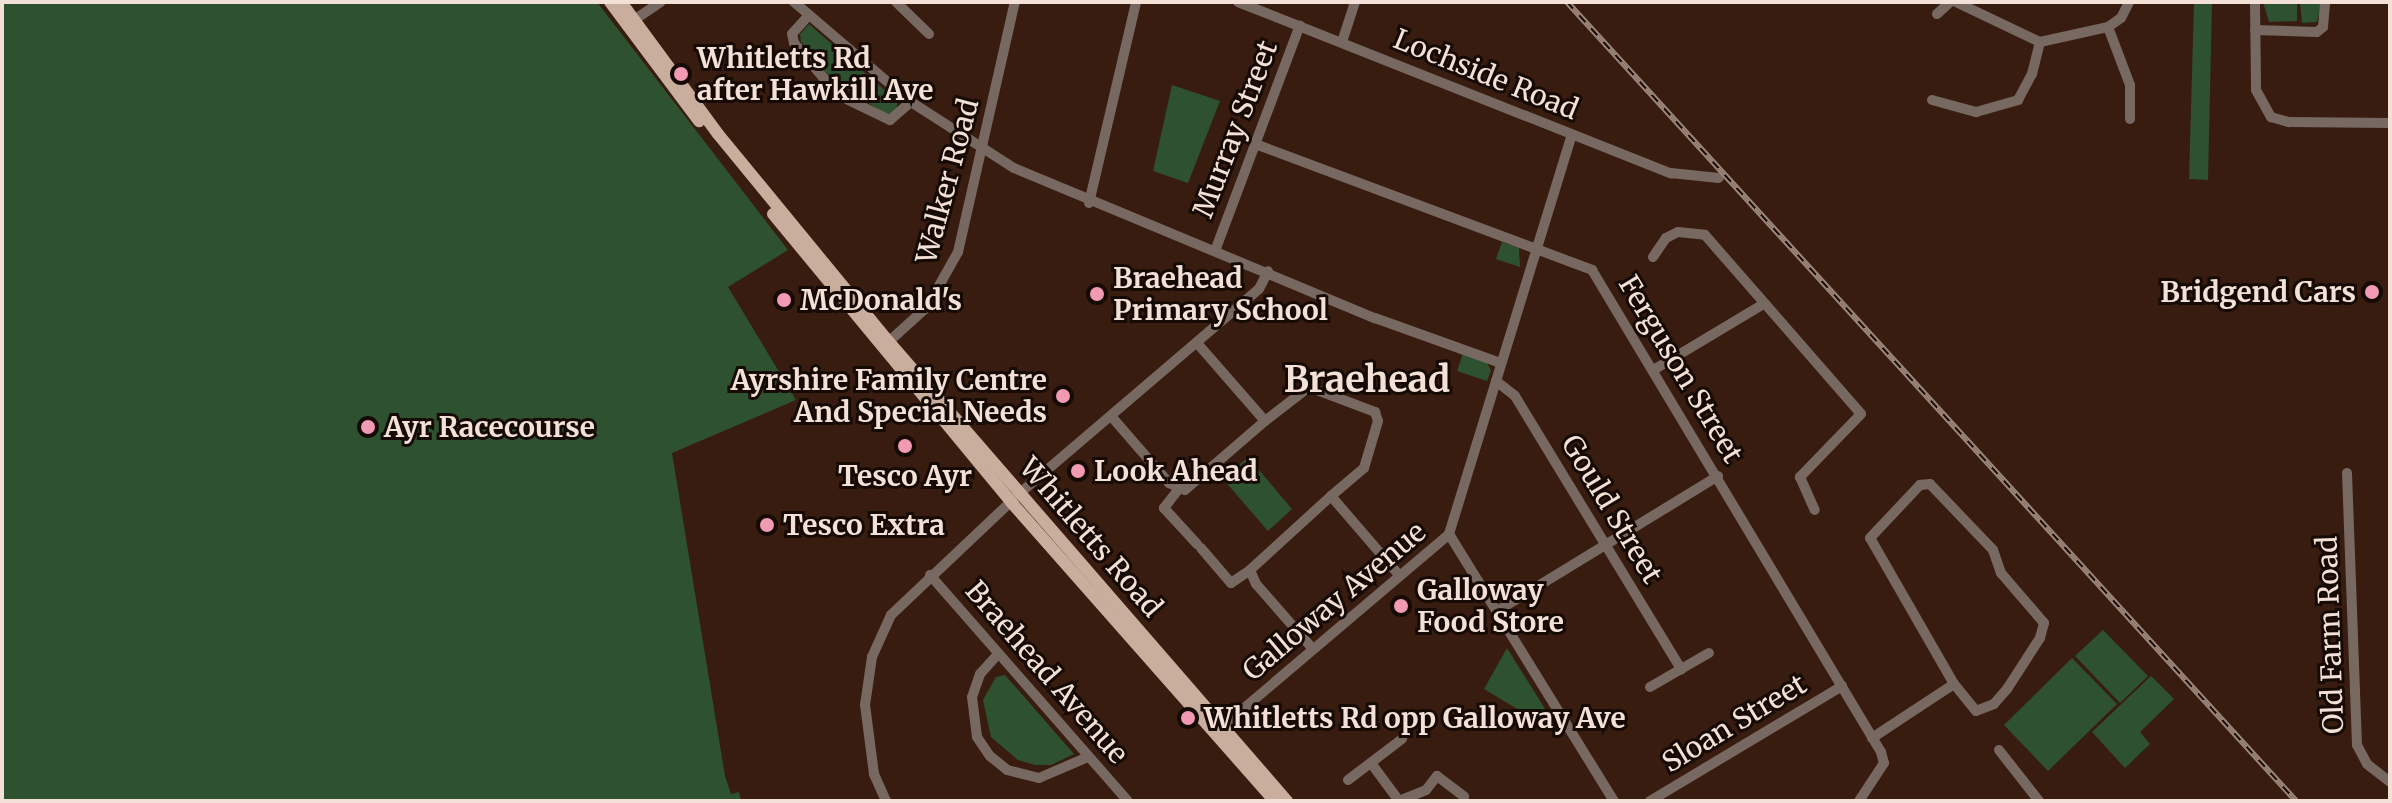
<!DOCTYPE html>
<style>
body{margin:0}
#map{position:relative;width:2392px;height:803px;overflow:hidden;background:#371c0f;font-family:Merriweather,serif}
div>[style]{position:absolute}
.green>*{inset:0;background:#2e522f}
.minor>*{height:10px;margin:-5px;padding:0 5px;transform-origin:5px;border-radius:5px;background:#776961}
.major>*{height:12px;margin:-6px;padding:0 6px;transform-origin:6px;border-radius:6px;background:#caae9d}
.rail>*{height:6px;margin-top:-3px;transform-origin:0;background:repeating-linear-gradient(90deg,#160a05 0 9px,#9c867b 0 18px);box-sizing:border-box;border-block:2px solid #9c867b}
.dots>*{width:22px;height:22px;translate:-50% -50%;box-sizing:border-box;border:4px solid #160a05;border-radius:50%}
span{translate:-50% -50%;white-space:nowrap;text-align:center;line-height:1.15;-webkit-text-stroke:6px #160a05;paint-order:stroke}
.poi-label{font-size:28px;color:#f3e0d7;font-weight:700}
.left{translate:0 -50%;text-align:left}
.right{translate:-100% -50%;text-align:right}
.street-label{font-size:28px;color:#f3e0d7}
.district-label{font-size:36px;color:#f3e0d7;font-weight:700}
.frame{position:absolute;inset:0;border:4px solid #f3e0d7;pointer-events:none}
</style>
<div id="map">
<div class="green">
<div style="clip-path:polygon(2px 2px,597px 2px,788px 250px,728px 287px,796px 400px,672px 453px,725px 776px,731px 794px,739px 792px,741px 801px,2px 801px)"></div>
<div style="clip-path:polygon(2194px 2px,2212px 2px,2208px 180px,2189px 179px)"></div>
<div style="clip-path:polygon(2263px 2px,2297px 2px,2297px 21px,2269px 22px)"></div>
<div style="clip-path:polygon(2300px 2px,2322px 2px,2317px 22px,2302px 23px)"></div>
<div style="clip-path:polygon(809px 24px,897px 101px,897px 110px,888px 116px,830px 78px,801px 42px,800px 34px)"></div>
<div style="clip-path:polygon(1172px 85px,1220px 101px,1188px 183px,1153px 171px)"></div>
<div style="clip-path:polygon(1502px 242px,1519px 248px,1520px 267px,1496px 259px)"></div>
<div style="clip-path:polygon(1463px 353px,1485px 360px,1491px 370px,1487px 381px,1457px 371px)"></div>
<div style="clip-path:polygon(1248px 457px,1292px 509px,1268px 531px,1223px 479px)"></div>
<div style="clip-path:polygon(2103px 630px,2148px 676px,2120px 703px,2075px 656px)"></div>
<div style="clip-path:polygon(1507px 648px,1562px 736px,1484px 689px)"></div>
<div style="clip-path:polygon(2072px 658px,2117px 704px,2048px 771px,2004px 725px)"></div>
<div style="clip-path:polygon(1005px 675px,1074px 754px,1051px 765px,1035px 765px,1018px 760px,991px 737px,983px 700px,996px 677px)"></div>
<div style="clip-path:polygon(2151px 676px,2174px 699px,2140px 732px,2150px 744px,2125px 768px,2092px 732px)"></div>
</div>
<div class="minor">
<div style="left:794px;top:2px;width:154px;rotate:40.5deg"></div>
<div style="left:911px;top:102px;width:122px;rotate:32.7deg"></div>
<div style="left:1014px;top:168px;width:391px;rotate:22.6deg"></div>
<div style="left:1375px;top:318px;width:134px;rotate:19.7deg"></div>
<div style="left:896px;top:2px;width:46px;rotate:44.1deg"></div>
<div style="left:1238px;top:2px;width:466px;rotate:21.6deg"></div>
<div style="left:1671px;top:173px;width:48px;rotate:5.9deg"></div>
<div style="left:1956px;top:2px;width:93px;rotate:25.5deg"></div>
<div style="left:2040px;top:42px;width:70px;rotate:-12.4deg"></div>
<div style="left:2108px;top:27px;width:16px;rotate:-35deg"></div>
<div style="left:2121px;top:18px;width:18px;rotate:-63deg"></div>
<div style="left:2255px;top:2px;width:88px;rotate:89.3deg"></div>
<div style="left:2256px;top:90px;width:31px;rotate:61deg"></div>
<div style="left:2271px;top:117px;width:19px;rotate:16deg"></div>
<div style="left:2289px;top:122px;width:101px;rotate:0.6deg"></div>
<div style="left:1937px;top:14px;width:18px;rotate:-43deg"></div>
<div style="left:809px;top:15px;width:25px;rotate:132deg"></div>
<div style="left:792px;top:34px;width:9px;rotate:77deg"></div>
<div style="left:794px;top:43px;width:68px;rotate:49.8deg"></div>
<div style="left:838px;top:95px;width:58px;rotate:25.7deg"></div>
<div style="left:890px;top:120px;width:28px;rotate:-41deg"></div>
<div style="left:634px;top:20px;width:32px;rotate:-34deg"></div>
<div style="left:2108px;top:27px;width:62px;rotate:69.2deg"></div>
<div style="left:2130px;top:85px;width:34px;rotate:90deg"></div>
<div style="left:2255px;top:30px;width:62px;rotate:1.8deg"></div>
<div style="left:2317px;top:32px;width:8px;rotate:-40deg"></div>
<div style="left:2323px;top:27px;width:25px;rotate:-85deg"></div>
<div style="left:1342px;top:42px;width:42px;rotate:-72deg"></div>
<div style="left:1932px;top:100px;width:46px;rotate:15.3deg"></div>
<div style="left:1976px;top:112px;width:44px;rotate:-15.9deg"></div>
<div style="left:2018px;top:100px;width:30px;rotate:-62deg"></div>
<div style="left:2032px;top:74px;width:33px;rotate:-76deg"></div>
<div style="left:1258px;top:145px;width:357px;rotate:20.5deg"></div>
<div style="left:1592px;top:270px;width:562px;rotate:59.05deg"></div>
<div style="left:1881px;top:752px;width:11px;rotate:75deg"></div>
<div style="left:1884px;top:763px;width:45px;rotate:123.3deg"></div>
<div style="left:1089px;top:203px;width:206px;rotate:-76.8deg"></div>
<div style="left:1215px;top:251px;width:241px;rotate:-69.4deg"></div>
<div style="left:1653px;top:257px;width:23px;rotate:-56deg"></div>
<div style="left:1666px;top:238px;width:13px;rotate:-27deg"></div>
<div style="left:1678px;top:232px;width:27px;rotate:6deg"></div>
<div style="left:1705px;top:235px;width:237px;rotate:48.9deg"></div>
<div style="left:1861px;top:414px;width:88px;rotate:134.1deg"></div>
<div style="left:1800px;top:477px;width:36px;rotate:66deg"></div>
<div style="left:1197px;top:343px;width:103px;rotate:48.9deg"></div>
<div style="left:1265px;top:421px;width:56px;rotate:-37.7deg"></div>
<div style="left:1309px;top:387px;width:71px;rotate:20.7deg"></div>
<div style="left:1375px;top:412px;width:9px;rotate:72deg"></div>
<div style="left:1378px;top:421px;width:49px;rotate:106.6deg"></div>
<div style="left:1364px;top:468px;width:43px;rotate:139.7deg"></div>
<div style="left:1331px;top:496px;width:104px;rotate:49.3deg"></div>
<div style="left:884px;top:346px;width:58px;rotate:-42.2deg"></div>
<div style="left:927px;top:307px;width:63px;rotate:-60.6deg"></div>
<div style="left:958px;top:252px;width:256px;rotate:-77.2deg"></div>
<div style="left:1655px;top:369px;width:125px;rotate:-30.9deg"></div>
<div style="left:1496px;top:381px;width:24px;rotate:38deg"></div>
<div style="left:1515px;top:396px;width:320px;rotate:58.7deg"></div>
<div style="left:1111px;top:416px;width:89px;rotate:49.1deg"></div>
<div style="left:1169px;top:483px;width:17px;rotate:24deg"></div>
<div style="left:1185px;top:490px;width:106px;rotate:-40.8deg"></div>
<div style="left:2347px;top:473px;width:272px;rotate:87.9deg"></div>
<div style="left:2357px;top:745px;width:21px;rotate:62deg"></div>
<div style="left:2367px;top:764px;width:29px;rotate:38deg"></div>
<div style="left:1930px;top:484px;width:91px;rotate:46.3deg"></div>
<div style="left:1993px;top:550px;width:24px;rotate:71deg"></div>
<div style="left:2001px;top:573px;width:66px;rotate:49.3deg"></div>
<div style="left:2044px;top:623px;width:16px;rotate:105deg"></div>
<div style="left:2040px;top:638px;width:61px;rotate:122.9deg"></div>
<div style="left:2007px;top:689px;width:20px;rotate:131deg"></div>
<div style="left:1994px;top:704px;width:19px;rotate:159deg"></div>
<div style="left:1976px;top:711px;width:35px;rotate:-129deg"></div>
<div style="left:1954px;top:684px;width:168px;rotate:-119.9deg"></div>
<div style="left:1870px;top:538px;width:73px;rotate:-46.7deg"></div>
<div style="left:1920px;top:485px;width:10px;rotate:-6deg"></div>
<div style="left:1178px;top:490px;width:23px;rotate:128deg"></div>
<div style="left:1164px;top:508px;width:49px;rotate:47.5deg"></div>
<div style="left:1449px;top:534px;width:314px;rotate:58.3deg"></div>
<div style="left:1201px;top:548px;width:46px;rotate:49.4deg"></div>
<div style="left:1231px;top:583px;width:23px;rotate:-34deg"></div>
<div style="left:930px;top:575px;width:300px;rotate:48.8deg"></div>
<div style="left:1497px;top:611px;width:259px;rotate:-31.4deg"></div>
<div style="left:1313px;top:649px;width:86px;rotate:-131.2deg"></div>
<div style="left:1256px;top:584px;width:15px;rotate:-113deg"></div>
<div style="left:1250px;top:570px;width:110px;rotate:-42.4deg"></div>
<div style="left:998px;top:654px;width:27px;rotate:132deg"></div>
<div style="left:980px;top:674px;width:24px;rotate:109deg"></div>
<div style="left:972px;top:697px;width:40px;rotate:82.9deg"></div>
<div style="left:977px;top:737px;width:23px;rotate:56deg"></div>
<div style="left:990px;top:756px;width:22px;rotate:39deg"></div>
<div style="left:1007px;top:770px;width:33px;rotate:14deg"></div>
<div style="left:1039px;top:778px;width:53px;rotate:-23.2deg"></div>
<div style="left:1650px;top:687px;width:68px;rotate:-30deg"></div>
<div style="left:1223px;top:726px;width:297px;rotate:-40.3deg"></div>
<div style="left:1449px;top:534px;width:418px;rotate:-72.9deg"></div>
<div style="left:1872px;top:738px;width:98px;rotate:-33.4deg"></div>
<div style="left:1999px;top:750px;width:65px;rotate:51.9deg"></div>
<div style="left:1371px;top:763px;width:47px;rotate:53.6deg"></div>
<div style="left:1399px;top:801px;width:29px;rotate:-22deg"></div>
<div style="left:1426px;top:790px;width:18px;rotate:-52deg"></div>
<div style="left:1437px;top:776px;width:34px;rotate:37deg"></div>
<div style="left:1348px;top:780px;width:68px;rotate:-37.2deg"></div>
<div style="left:886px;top:801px;width:30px;rotate:-114deg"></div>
<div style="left:874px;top:774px;width:70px;rotate:-97.4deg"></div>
<div style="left:865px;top:705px;width:49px;rotate:-81.7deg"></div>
<div style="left:872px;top:657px;width:46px;rotate:-65.7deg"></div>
<div style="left:891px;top:615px;width:178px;rotate:-43.4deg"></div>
<div style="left:1020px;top:493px;width:314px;rotate:-40.5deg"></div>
<div style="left:1259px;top:289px;width:20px;rotate:-63deg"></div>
<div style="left:1650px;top:801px;width:224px;rotate:-30.9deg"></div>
</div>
<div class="major">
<div style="left:610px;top:2px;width:149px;rotate:53.2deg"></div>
<div style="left:621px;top:2px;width:164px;rotate:53.7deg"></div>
<div style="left:718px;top:134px;width:269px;rotate:50.6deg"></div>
<div style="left:889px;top:342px;width:608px;rotate:49.07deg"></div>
<div style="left:773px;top:214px;width:374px;rotate:50.4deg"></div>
<div style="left:1011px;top:502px;width:399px;rotate:48.6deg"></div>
</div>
<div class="rail">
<div style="left:1567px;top:2px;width:1082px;rotate:47.62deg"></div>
</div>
<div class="dots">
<div style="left:681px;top:74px;background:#f19ab3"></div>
<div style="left:2372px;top:292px;background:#f19ab3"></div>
<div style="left:1097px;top:294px;background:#f19ab3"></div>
<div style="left:784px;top:300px;background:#f19ab3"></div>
<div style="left:1063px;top:396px;background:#f19ab3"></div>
<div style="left:368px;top:427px;background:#f19ab3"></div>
<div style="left:905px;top:446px;background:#f19ab3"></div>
<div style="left:1078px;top:471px;background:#f19ab3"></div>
<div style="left:767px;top:525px;background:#f19ab3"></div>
<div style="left:1401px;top:606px;background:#f19ab3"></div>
<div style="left:1188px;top:718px;background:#f19ab3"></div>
</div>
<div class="poi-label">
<span class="left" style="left:697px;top:74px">Whitletts Rd<br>after Hawkill Ave</span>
<span class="left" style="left:1113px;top:294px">Braehead<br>Primary School</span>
<span class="right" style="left:2356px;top:292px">Bridgend Cars</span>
<span class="left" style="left:800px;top:300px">McDonald's</span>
<span class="right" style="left:1047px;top:396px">Ayrshire Family Centre<br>And Special Needs</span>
<span class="left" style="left:384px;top:427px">Ayr Racecourse</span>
<span class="left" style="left:1094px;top:471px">Look Ahead</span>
<span style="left:905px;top:476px">Tesco Ayr</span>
<span class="left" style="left:783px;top:525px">Tesco Extra</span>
<span class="left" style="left:1417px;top:606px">Galloway<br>Food Store</span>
<span class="left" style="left:1204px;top:718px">Whitletts Rd opp Galloway Ave</span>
</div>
<div class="street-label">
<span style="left:1486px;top:74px;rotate:22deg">Lochside Road</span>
<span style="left:1235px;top:129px;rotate:-69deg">Murray Street</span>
<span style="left:947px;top:181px;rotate:-75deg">Walker Road</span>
<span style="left:1681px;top:369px;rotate:59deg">Ferguson Street</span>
<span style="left:1612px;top:509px;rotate:59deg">Gould Street</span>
<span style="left:1091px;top:537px;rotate:49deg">Whitletts Road</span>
<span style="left:1334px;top:601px;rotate:-40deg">Galloway Avenue</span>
<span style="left:2330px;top:635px;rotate:-92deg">Old Farm Road</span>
<span style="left:1047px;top:672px;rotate:49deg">Braehead Avenue</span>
<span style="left:1734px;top:723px;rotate:-31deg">Sloan Street</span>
</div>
<div class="district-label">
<span style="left:1367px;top:380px">Braehead</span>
</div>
<div class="frame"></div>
</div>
